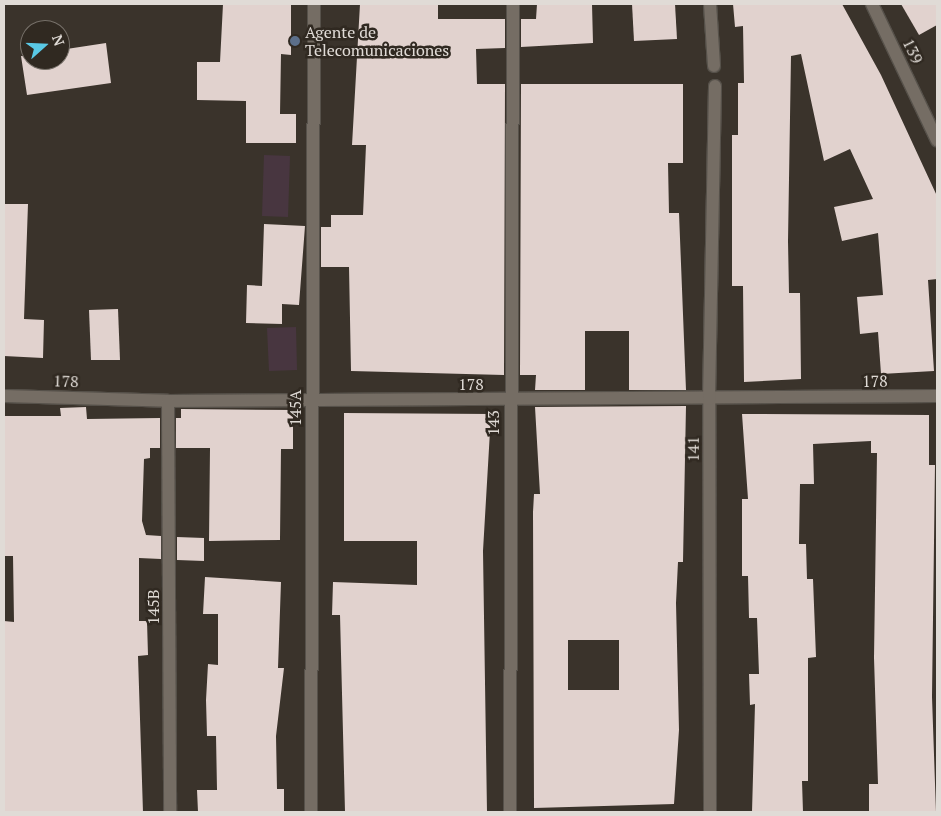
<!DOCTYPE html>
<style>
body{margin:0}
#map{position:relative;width:941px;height:816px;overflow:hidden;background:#3a332b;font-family:"PT Serif",serif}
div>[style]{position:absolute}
.industrial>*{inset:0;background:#483640}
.building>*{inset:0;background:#e1d2ce}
.roads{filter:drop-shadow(1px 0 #56514a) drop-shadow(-1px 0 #56514a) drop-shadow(0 1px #56514a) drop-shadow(0 -1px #56514a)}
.service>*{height:12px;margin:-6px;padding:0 6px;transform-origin:6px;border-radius:6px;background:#756d64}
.minor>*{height:12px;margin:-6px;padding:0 6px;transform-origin:6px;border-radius:6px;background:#756d64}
.dots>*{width:14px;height:14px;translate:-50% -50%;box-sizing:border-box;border:2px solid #302921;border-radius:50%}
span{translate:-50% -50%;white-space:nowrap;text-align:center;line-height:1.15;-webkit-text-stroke:5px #302921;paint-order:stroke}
.poi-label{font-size:16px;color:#e0dbd6}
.left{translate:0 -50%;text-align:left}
.street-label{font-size:16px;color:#e0dbd6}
.frame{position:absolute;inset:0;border:5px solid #e0dbd6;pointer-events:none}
.north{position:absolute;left:20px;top:20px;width:50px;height:50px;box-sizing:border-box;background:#302921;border:1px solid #767069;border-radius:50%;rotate:70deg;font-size:14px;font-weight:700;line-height:20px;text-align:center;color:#e0dbd6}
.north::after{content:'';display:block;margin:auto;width:18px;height:22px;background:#59c8e5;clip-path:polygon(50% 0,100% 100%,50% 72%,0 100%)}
</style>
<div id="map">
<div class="industrial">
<div style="clip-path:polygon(264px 155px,290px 156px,288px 217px,262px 216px)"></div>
<div style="clip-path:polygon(296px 327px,297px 370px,269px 371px,267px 328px)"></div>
</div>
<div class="building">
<div style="clip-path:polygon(223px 4px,291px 4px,291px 55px,281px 54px,280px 114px,296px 114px,296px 143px,246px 143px,246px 101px,197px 100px,197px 62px,220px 62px)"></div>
<div style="clip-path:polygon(360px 4px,438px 4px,438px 19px,505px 19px,505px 48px,476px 49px,477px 84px,505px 84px,504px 375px,351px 371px,349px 267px,321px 267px,321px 227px,331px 227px,331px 215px,363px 215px,366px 145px,352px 145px)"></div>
<div style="clip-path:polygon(537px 4px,592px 4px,593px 43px,521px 47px,521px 19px,536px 19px)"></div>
<div style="clip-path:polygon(632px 4px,675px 4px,677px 39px,634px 41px)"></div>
<div style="clip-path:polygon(733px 4px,842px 4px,881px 75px,937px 196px,937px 279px,928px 280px,934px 371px,881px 374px,878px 332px,860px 334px,857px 297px,883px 295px,878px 233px,842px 241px,834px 207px,873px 199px,850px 149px,824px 161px,801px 54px,791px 56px,788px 241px,789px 293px,800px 293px,801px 379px,744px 382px,743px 286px,732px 286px,732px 135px,738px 135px,738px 83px,744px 83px,743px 26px,735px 27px)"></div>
<div style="clip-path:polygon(901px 4px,937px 4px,937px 25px,919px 35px)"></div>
<div style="clip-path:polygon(106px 43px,111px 83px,27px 95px,21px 56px,60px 60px,60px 50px)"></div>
<div style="clip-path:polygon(521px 84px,683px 84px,683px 163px,668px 163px,669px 213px,679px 213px,686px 390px,629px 390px,629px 331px,585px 331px,585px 390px,535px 390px,536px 375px,520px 375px)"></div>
<div style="clip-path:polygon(4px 204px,28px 204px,24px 319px,44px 320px,43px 358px,4px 356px)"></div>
<div style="clip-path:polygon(264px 224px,305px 226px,299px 305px,282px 304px,282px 324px,246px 323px,247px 285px,262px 286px)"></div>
<div style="clip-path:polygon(118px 309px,120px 360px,91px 360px,89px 310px)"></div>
<div style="clip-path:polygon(evenodd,686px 406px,683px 562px,678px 562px,676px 603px,679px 730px,674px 804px,534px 808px,533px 512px,534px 494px,540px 494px,535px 407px,686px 406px,568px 640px,619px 640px,619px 690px,568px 690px,568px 640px)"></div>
<div style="clip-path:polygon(86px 407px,87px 419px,160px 418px,160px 448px,150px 448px,150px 458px,144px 459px,142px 521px,146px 535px,161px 536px,161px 559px,139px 558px,139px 621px,147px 621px,148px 655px,138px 656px,143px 812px,4px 812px,4px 621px,14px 622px,13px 556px,4px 556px,4px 416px,61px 416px,60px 408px)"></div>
<div style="clip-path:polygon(181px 409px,293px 410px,293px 449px,281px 449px,280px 540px,209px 541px,210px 448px,176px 448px,176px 418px,181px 418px)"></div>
<div style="clip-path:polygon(344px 413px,491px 414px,483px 551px,487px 812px,345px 812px,340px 615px,332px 615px,333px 582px,417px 585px,417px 541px,344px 541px)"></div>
<div style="clip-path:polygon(742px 414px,929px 415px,929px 465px,935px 465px,932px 697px,936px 812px,869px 812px,869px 784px,878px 784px,874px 658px,877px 453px,871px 453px,871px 441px,813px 444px,814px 484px,800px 484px,799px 544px,806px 544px,807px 579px,813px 579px,816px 657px,808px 658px,808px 781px,802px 781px,803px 812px,752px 812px,755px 704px,750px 705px,749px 674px,759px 674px,757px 618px,749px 618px,748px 576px,742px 576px,742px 499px,748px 499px)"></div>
<div style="clip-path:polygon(177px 537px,204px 538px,204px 561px,177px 560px)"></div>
<div style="clip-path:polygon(205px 577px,281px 582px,278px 668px,284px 668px,276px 736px,277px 789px,284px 789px,284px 812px,198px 812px,197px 790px,217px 790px,216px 736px,207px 736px,206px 700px,208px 664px,218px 665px,218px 614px,203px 614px)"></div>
</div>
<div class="roads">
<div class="service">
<div style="left:710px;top:4px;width:62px;rotate:86.3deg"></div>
</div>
<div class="minor">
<div style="left:872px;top:4px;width:151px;rotate:64.5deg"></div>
<div style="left:4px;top:396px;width:164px;rotate:1.7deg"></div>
<div style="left:168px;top:401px;width:769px;rotate:-0.37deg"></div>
<div style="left:168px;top:401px;width:411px;rotate:89.7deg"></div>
<div style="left:311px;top:812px;width:808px;rotate:-89.79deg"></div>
<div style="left:510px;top:812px;width:808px;rotate:-89.79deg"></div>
<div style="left:710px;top:812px;width:413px;rotate:-90.1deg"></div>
<div style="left:709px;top:399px;width:313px;rotate:-88.9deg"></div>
</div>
</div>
<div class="dots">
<div style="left:295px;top:41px;background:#5c6f8a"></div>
</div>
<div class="poi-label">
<span class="left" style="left:305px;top:41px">Agente de<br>Telecomunicaciones</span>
</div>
<div class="street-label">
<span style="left:913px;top:51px;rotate:64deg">139</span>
<span style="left:66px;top:381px;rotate:2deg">178</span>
<span style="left:875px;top:381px;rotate:-1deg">178</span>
<span style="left:471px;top:384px">178</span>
<span style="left:295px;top:408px;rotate:-90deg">145A</span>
<span style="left:493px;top:423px;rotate:-90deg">143</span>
<span style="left:693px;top:449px;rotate:-90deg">141</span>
<span style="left:153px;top:607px;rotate:-90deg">145B</span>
</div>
<div class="frame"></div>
<div class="north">N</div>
</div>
